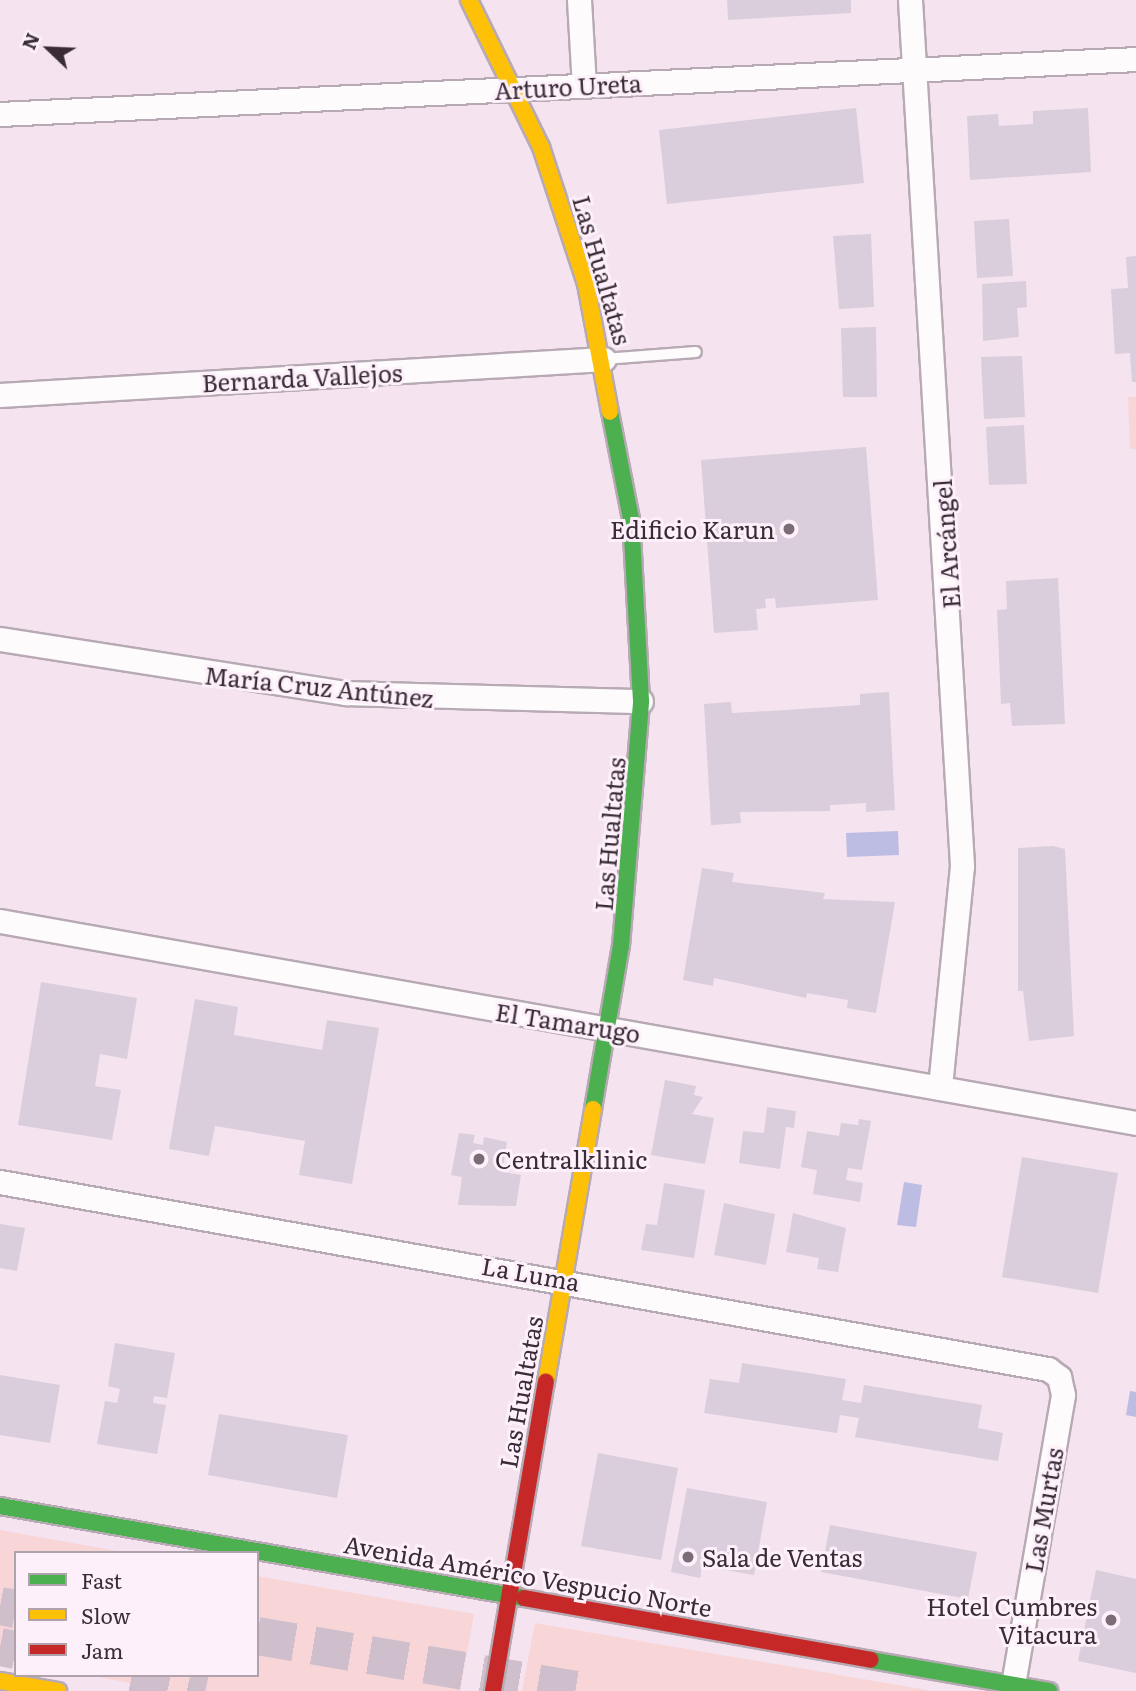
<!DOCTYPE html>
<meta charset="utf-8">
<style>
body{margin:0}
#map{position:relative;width:1136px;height:1691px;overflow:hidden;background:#f5e3f0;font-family:Literata,serif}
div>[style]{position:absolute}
.green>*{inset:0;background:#f8d5d6}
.water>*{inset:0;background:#bdbce3}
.building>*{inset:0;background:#dacedc}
.highway-tunnel>*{height:38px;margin-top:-19px;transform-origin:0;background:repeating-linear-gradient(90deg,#cfbecb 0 38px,transparent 0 57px)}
.roads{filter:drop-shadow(2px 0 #b7aab4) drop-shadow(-2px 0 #b7aab4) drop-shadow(0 2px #b7aab4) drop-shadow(0 -2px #b7aab4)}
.lane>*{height:10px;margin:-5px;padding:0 5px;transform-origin:5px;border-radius:5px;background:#fefbfd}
.street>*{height:23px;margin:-11.5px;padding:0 11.5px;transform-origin:11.5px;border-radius:11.5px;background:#fefbfd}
.fast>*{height:16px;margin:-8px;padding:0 8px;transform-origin:8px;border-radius:8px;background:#4caf50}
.slow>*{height:16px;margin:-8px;padding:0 8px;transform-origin:8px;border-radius:8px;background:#ffc107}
.jam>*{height:16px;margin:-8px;padding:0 8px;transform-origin:8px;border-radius:8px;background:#c62828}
.dots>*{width:19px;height:19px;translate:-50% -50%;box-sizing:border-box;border:4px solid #fdf0fa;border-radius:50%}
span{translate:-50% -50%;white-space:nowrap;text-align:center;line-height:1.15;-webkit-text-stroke:6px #fdf0fa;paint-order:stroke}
.street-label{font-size:24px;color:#392c36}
.poi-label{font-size:24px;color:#392c36}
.right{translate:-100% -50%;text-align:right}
.left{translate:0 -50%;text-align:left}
.legend{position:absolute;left:14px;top:1551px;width:245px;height:126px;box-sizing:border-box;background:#fdf0fa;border:2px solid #afa2ac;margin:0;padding:9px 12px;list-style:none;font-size:21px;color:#392c36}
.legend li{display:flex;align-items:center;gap:14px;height:35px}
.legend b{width:35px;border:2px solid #afa2ac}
.north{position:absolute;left:14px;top:14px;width:70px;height:70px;-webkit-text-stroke:5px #fdf0fa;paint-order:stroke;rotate:293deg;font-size:19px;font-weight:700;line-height:28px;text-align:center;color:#392c36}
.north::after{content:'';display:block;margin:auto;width:24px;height:32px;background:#392c36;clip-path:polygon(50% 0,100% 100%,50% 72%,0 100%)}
</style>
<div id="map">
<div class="green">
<div style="clip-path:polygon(1128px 397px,1136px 397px,1136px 449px,1130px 449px)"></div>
<div style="clip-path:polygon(0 1530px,128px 1553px,16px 1553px,16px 1662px,0 1660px)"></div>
<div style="clip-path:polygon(257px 1576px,474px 1614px,460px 1691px,173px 1691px,88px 1675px,257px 1675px)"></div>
<div style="clip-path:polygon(535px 1623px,933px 1691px,522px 1691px)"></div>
</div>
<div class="water">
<div style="clip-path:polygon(898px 831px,899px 855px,847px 857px,846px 833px)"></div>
<div style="clip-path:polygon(904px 1182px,922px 1185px,916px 1227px,897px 1225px)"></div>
<div style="clip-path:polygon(1130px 1391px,1136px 1392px,1136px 1417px,1126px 1415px)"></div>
</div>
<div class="building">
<div style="clip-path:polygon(727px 0,851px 0,851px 13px,728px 20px)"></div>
<div style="clip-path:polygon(856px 108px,864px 183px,667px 204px,659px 130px)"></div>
<div style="clip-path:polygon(1088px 108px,1091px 172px,970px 180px,967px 116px,998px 114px,999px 126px,1033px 124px,1033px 111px)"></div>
<div style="clip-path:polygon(1009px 219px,1013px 276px,977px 278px,974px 221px)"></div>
<div style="clip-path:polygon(871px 234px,874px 307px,839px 309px,833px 236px)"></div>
<div style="clip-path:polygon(1136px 256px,1136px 382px,1132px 382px,1130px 353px,1115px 354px,1111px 289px,1128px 288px,1126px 257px)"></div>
<div style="clip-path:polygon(1026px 281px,1027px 307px,1017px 308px,1019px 337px,983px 341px,982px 284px)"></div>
<div style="clip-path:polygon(876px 327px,877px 397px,843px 397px,841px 328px)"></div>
<div style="clip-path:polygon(1022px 356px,1025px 417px,984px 419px,981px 357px)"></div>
<div style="clip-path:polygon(1024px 425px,1027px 484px,989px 485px,986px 427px)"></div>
<div style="clip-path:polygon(866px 447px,878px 600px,776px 608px,775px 598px,765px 599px,766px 608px,756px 609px,758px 630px,714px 633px,701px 460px)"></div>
<div style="clip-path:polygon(1058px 578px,1065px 724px,1012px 726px,1010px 703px,1001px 704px,997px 610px,1007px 609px,1006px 581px)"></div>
<div style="clip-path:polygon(889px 692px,895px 810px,866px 812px,866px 803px,830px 805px,830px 811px,740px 812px,741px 823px,711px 825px,704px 704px,731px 702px,732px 713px,770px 711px,860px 705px,860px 694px)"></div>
<div style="clip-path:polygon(1053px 846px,1065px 849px,1074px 1036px,1029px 1041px,1023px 991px,1018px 991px,1018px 848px)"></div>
<div style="clip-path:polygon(702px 868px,734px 873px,732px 882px,825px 893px,823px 899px,895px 902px,876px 1013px,847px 1008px,848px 1000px,807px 993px,806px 998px,714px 978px,713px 986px,683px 980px)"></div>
<div style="clip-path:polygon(41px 982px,137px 998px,127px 1059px,100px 1054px,95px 1086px,121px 1090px,112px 1140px,18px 1125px)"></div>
<div style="clip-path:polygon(195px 999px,238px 1007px,234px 1035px,322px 1050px,327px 1020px,379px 1028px,352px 1184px,299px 1175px,305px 1141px,215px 1126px,209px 1156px,169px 1149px)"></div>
<div style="clip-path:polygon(665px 1080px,696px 1086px,694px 1095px,703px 1097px,692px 1114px,714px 1118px,705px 1164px,651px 1155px)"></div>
<div style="clip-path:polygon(767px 1107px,796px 1111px,794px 1128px,786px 1127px,780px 1169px,739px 1163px,743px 1131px,764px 1133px)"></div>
<div style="clip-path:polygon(859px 1119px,871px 1121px,862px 1170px,848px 1168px,846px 1180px,863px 1183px,860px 1202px,813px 1194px,817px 1170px,801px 1167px,807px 1131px,839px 1136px,841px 1123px,858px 1125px)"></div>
<div style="clip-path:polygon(459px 1133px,475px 1135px,473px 1143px,483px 1145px,484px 1137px,507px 1142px,502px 1172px,521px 1175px,516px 1206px,458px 1205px,462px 1177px,451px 1175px)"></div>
<div style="clip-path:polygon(1022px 1157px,1118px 1173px,1098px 1293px,1002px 1277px)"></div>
<div style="clip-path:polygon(664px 1183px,705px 1190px,694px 1258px,641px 1250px,646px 1224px,657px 1225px)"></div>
<div style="clip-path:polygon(724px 1203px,775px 1214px,766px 1265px,714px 1255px)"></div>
<div style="clip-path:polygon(793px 1213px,846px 1228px,838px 1272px,817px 1269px,819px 1258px,786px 1252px)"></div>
<div style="clip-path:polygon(0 1224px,25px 1228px,17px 1271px,0 1268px)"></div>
<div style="clip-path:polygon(115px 1343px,175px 1353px,167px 1398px,154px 1396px,153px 1403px,166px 1405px,157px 1454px,97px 1444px,105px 1401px,117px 1403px,120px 1389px,108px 1386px)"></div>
<div style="clip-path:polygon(742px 1363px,846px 1379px,842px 1400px,861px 1403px,864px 1385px,982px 1405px,978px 1428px,1003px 1433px,998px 1461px,855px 1437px,859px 1418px,840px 1415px,837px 1433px,704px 1413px,710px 1379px,739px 1383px)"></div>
<div style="clip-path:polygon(0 1375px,60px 1385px,50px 1443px,0 1435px)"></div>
<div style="clip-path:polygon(219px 1414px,348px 1435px,337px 1498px,208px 1475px)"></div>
<div style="clip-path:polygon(598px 1453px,678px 1468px,661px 1560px,581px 1546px)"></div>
<div style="clip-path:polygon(687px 1488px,767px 1502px,754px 1575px,720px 1569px,722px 1560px,704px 1556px,700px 1578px,671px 1572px)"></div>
<div style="clip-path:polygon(830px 1525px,977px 1552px,968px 1599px,821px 1572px)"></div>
<div style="clip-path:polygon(1096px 1570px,1136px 1579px,1136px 1673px,1078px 1661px)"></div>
</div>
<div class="highway-tunnel">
<div style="left:0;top:1606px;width:16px;rotate:11deg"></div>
<div style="left:257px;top:1636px;width:330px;rotate:9.6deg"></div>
<div style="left:0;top:1647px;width:16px;rotate:11deg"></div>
<div style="left:132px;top:1675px;width:75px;rotate:12.4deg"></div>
</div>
<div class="roads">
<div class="lane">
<div style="left:604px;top:359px;width:92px;rotate:-4.4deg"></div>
</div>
<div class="street">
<div style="left:579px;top:0;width:86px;rotate:86.7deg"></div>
<div style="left:910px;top:0;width:868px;rotate:86.56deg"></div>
<div style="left:962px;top:866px;width:223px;rotate:95.7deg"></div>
<div style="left:0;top:114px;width:1137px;rotate:-2.77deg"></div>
<div style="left:0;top:395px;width:605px;rotate:-3.41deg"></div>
<div style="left:0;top:639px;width:350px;rotate:8.9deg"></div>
<div style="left:346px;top:693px;width:295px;rotate:1.6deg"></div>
<div style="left:0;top:921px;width:1154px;rotate:10.08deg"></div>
<div style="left:0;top:1182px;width:1065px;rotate:10.12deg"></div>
<div style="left:1048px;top:1369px;width:14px;rotate:36deg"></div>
<div style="left:1059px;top:1377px;width:18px;rotate:77deg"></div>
<div style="left:1063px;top:1395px;width:294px;rotate:99.8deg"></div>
</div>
<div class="fast">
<div style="left:593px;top:1109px;width:165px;rotate:-80.3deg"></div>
<div style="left:621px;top:946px;width:246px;rotate:-85.3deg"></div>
<div style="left:641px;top:701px;width:182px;rotate:-93.1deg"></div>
<div style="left:631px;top:519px;width:109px;rotate:-101.1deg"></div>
<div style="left:0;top:1506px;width:532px;rotate:9.96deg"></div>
<div style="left:871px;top:1660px;width:181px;rotate:9.9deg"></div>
</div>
<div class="slow">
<div style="left:469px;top:0;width:164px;rotate:63.9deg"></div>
<div style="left:541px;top:147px;width:144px;rotate:71.8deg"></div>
<div style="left:586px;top:284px;width:130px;rotate:79.4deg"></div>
<div style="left:546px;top:1382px;width:277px;rotate:-80.2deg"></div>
<div style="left:0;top:1681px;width:59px;rotate:9.8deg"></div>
</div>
<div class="jam">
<div style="left:524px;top:1598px;width:352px;rotate:10.1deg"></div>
<div style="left:493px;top:1691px;width:314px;rotate:-80.3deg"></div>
</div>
</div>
<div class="dots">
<div style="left:789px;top:529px;background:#7b6c77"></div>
<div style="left:479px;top:1159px;background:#7b6c77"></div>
<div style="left:688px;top:1557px;background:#7b6c77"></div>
<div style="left:1111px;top:1620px;background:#7b6c77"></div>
</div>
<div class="street-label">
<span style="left:568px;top:86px;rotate:-3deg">Arturo Ureta</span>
<span style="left:603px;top:270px;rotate:74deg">Las Hualtatas</span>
<span style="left:302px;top:377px;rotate:-3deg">Bernarda Vallejos</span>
<span style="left:946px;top:544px;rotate:-94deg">El Arcángel</span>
<span style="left:319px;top:686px;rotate:6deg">María Cruz Antúnez</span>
<span style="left:609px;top:834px;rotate:-85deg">Las Hualtatas</span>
<span style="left:568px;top:1022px;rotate:9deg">El Tamarugo</span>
<span style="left:531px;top:1273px;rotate:10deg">La Luma</span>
<span style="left:520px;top:1392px;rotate:-80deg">Las Hualtatas</span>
<span style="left:1043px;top:1510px;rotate:-80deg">Las Murtas</span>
<span style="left:528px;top:1575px;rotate:10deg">Avenida Américo Vespucio Norte</span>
</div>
<div class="poi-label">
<span class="right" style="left:775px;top:529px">Edificio Karun</span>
<span class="left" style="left:495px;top:1159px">Centralklinic</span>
<span class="left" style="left:702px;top:1557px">Sala de Ventas</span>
<span class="right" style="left:1097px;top:1620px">Hotel Cumbres<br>Vitacura</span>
</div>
<ul class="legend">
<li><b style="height:9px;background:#4caf50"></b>Fast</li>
<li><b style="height:9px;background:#ffc107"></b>Slow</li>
<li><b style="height:9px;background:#c62828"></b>Jam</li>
</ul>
<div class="north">N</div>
</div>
